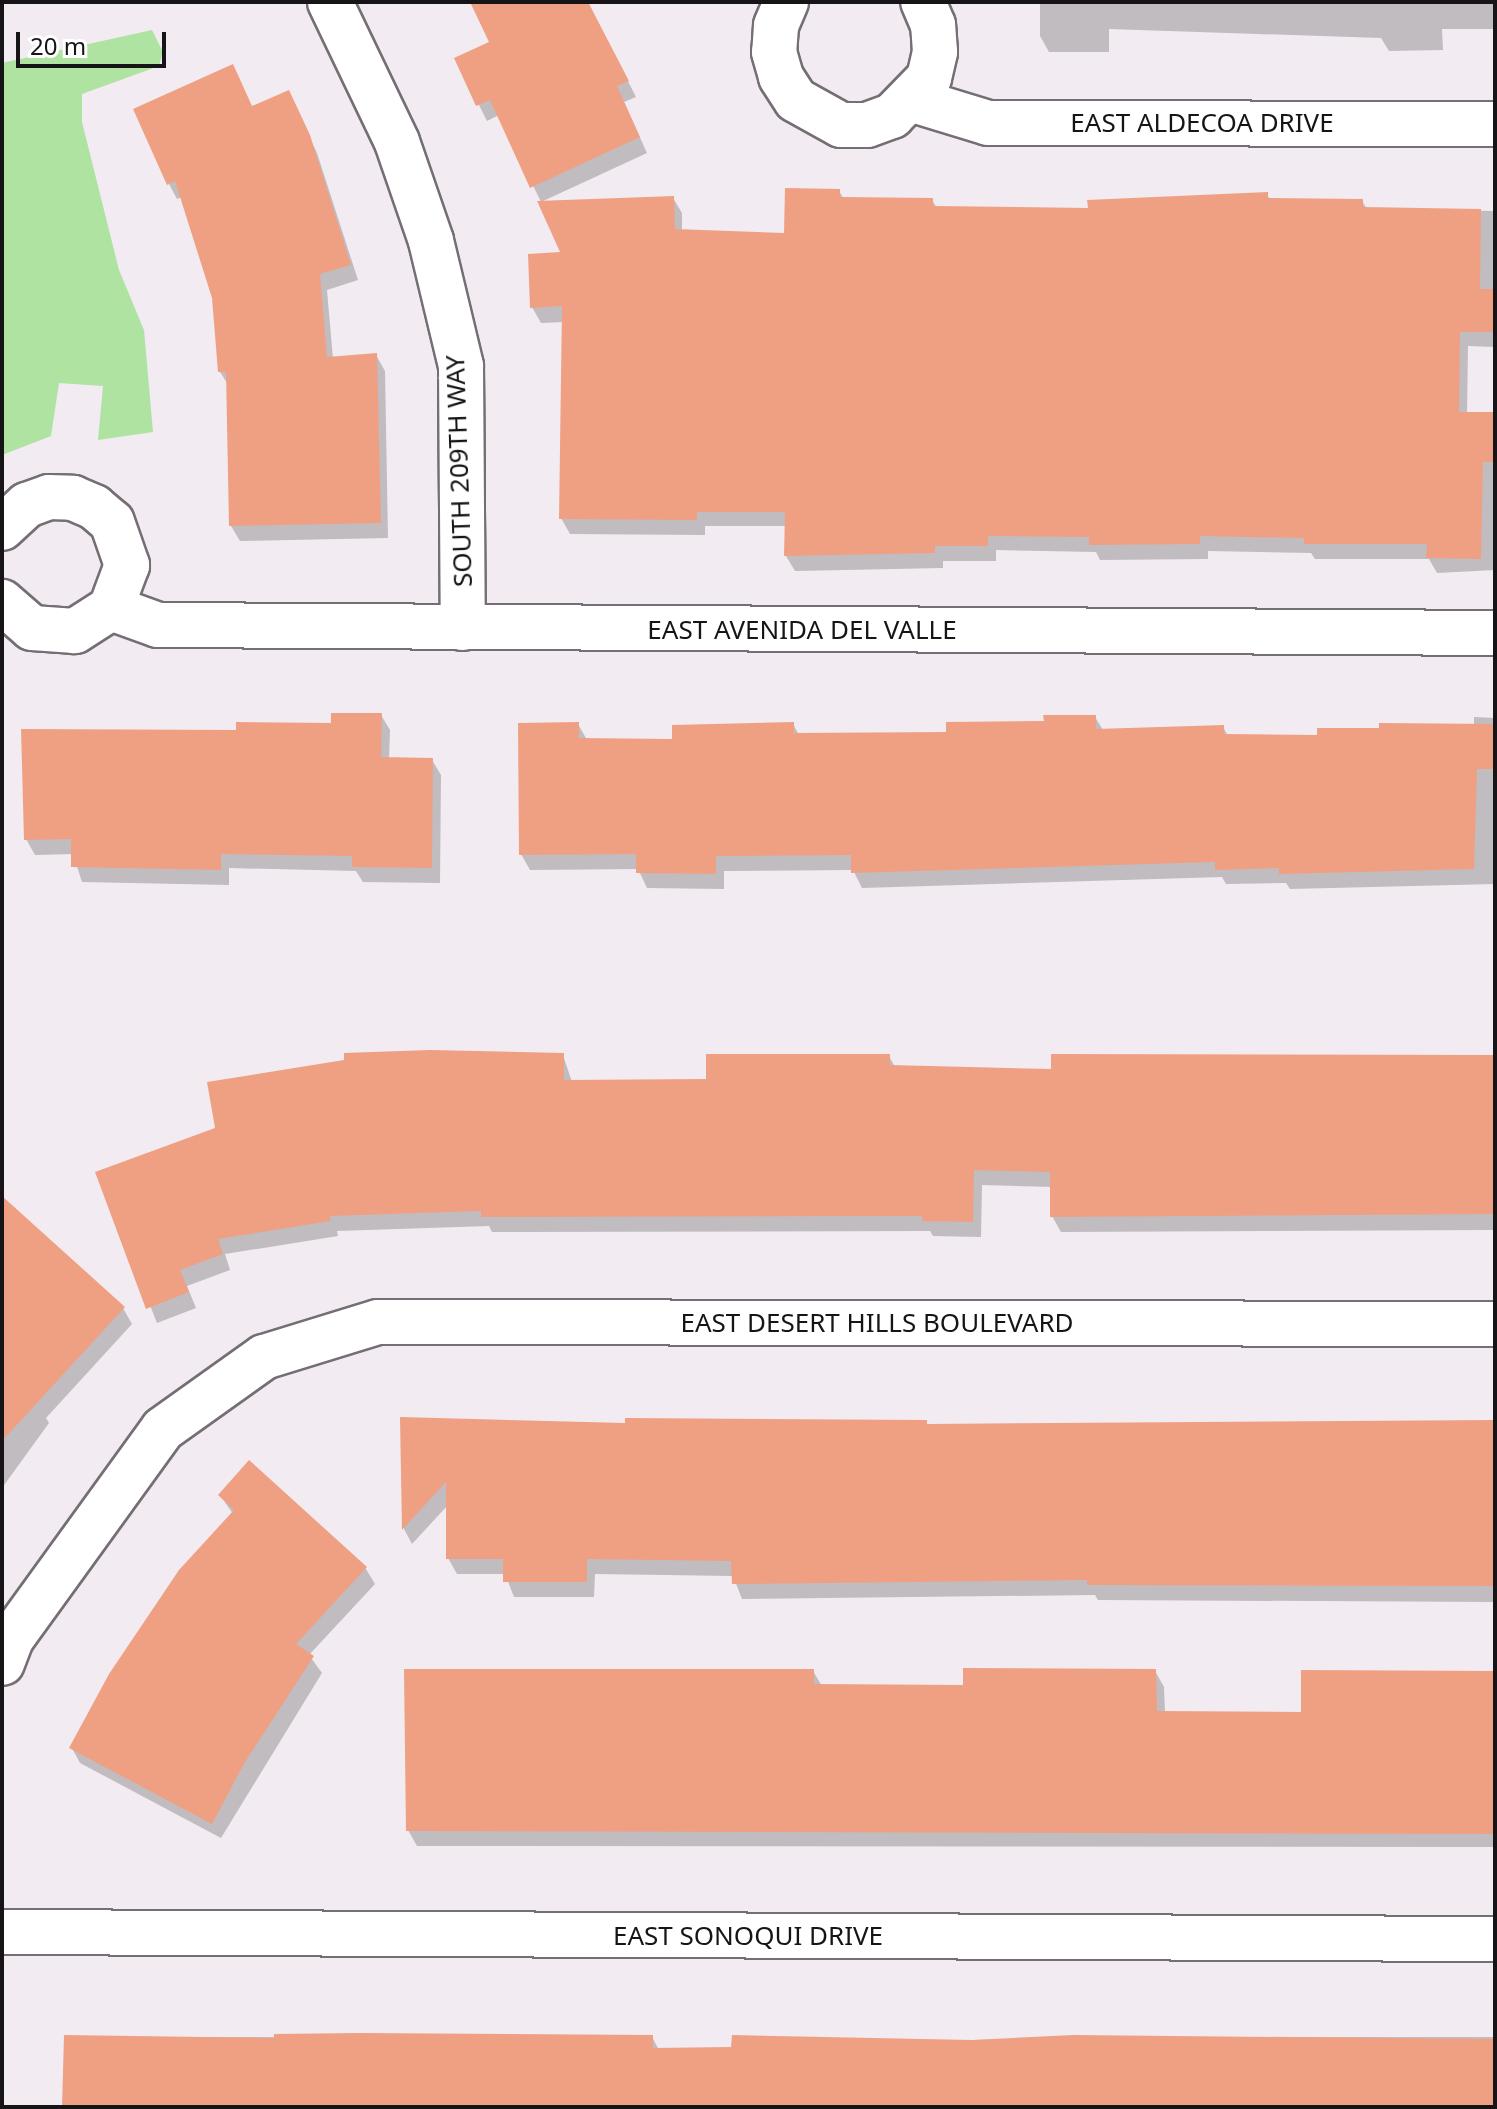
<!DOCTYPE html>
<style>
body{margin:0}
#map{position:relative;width:1497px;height:2109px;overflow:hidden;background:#f2ebf1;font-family:"Noto Sans",sans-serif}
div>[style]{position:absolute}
.green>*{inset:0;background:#aee3a2}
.shadow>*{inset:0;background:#0003}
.building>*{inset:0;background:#efa082}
.roads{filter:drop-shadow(2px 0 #756e74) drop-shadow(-2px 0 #756e74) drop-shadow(0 2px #756e74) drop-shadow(0 -2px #756e74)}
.minor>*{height:44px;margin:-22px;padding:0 22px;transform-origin:22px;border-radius:22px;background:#fff}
span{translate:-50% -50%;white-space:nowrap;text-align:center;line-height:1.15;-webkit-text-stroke:7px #fff;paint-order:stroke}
.street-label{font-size:26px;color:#171417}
.frame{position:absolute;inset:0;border:4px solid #171417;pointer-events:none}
.scale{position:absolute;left:16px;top:32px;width:150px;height:36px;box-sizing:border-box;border:4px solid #171417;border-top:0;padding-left:10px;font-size:24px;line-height:28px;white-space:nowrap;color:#171417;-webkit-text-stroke:6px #fff;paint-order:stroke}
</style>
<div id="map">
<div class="green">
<div style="clip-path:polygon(152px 30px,163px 52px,159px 66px,82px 94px,82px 122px,119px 270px,144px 330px,153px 432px,98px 440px,103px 386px,59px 383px,51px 436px,2px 455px,2px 63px)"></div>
</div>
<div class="shadow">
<div style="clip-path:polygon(473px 2px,588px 2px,636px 97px,624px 102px,647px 153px,541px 202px,499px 115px,487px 121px,456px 59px,492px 43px)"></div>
<div style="clip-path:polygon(1040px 2px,1495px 2px,1495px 29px,1442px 29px,1443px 50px,1389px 51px,1381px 38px,1109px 29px,1109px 52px,1049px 52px,1040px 36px)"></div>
<div style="clip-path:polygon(288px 92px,317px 153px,358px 280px,327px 290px,333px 359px,376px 355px,385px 371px,388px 538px,240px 541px,231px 526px,229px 386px,220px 372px,214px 298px,182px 197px,177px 199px,169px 184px,253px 108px)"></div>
<div style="clip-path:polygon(839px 191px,844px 199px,932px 200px,937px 208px,1090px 210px,1267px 194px,1270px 200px,1362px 201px,1367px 209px,1495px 211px,1495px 347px,1468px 346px,1467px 414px,1495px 414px,1495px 570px,1437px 573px,1429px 559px,1315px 559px,1311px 553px,1208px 551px,1208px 559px,1100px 560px,1096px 552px,996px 550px,996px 561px,943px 561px,943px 568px,795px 571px,786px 556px,787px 526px,705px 526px,705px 535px,570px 534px,561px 518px,564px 322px,541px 323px,532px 307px,564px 254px,673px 198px,682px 213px,682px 231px,786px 235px)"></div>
<div style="clip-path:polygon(381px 715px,390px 730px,389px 759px,432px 760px,441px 775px,440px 883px,363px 882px,356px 871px,229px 868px,229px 885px,82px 882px,73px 854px,35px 855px,26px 839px,238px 732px,333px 725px)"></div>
<div style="clip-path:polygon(1095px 717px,1103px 730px,1223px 727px,1228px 736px,1319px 737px,1474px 726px,1474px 717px,1495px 718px,1495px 884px,1290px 889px,1286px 883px,1226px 884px,1222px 877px,862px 888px,853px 870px,724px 871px,724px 889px,647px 888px,638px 869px,530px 870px,521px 854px,578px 724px,587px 740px,674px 741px,793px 724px,799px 735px,948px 734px)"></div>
<div style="clip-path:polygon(563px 1055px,572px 1082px,708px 1081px,889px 1056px,895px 1067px,1053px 1072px,1495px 1056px,1495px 1230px,1061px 1232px,1052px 1216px,1052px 1187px,982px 1185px,981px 1237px,933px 1236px,930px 1231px,492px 1232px,489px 1226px,337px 1231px,338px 1236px,225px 1254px,230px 1270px,187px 1286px,196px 1308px,157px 1323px,98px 1173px)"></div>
<div style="clip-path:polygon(2px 1210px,123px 1308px,132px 1324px,46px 1418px,49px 1423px,2px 1488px)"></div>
<div style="clip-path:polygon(402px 1419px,627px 1425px,1495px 1423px,1495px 1602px,1098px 1600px,1095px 1595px,742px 1599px,733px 1576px,595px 1574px,594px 1597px,514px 1597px,505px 1574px,457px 1574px,448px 1558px,448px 1505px,412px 1544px,404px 1529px)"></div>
<div style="clip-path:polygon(249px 1463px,366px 1569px,375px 1584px,309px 1655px,322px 1673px,221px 1838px,80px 1763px,72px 1748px,233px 1514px,220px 1495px)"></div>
<div style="clip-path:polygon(813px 1671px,822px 1686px,965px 1687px,1155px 1671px,1164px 1687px,1165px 1713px,1303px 1714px,1495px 1671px,1495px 1847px,417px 1846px,408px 1830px)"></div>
<div style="clip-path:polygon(66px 2037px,652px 2037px,659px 2050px,1073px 2037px,1495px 2037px,1495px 2107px,64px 2107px)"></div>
</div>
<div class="building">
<div style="clip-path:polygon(470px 2px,588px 2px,629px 81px,617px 86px,640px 137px,530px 188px,490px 100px,476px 106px,454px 58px,489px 42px)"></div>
<div style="clip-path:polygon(233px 64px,252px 106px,289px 90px,310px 135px,351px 265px,320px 274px,327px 357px,377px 353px,381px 523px,229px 526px,226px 372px,218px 372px,212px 298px,175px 181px,167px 185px,133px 109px)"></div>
<div style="clip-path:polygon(785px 188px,840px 189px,840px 197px,933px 198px,933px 206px,1088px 208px,1087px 200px,1268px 192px,1268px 198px,1363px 199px,1363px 207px,1481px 209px,1480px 289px,1495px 289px,1495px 332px,1460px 332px,1459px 412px,1495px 412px,1495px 462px,1483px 462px,1481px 559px,1426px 558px,1427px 544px,1304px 544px,1304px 538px,1200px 536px,1200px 544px,1089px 545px,1089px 537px,988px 536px,988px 546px,935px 546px,935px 553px,784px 556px,785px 512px,697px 512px,697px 520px,559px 519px,562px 306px,530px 308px,528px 254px,560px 252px,537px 201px,674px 196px,675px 229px,784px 233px)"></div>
<div style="clip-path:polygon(331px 713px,382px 713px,381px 757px,433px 758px,432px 868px,352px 867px,352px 856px,221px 854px,221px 870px,71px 867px,71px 839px,24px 840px,21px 729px,236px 730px,236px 722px,331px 723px)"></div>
<div style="clip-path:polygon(1043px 715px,1096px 715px,1096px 729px,1224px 725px,1224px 734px,1317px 735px,1317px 728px,1379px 728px,1379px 723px,1495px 724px,1495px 769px,1477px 769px,1474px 869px,1279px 874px,1279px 868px,1215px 870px,1215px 862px,851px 873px,851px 855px,716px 856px,716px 874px,636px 873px,636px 854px,519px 855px,518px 723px,579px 722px,579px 738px,672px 739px,672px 725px,794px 722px,794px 733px,946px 732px,946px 722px,1044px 721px)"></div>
<div style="clip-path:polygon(430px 1050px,564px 1053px,564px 1080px,706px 1079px,706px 1054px,890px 1054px,890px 1065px,1051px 1069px,1051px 1054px,1495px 1055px,1495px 1214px,1050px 1217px,1050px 1172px,974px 1170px,973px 1222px,922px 1221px,922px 1216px,481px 1217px,481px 1211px,330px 1216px,330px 1221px,218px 1239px,223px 1254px,180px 1270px,189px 1292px,146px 1309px,95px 1172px,215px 1128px,207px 1082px,344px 1060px,344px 1053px)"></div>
<div style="clip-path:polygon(2px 1196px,125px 1307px,2px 1441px)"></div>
<div style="clip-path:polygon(400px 1417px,625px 1423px,625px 1418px,927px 1420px,927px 1424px,1495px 1420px,1495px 1586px,1087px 1585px,1087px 1580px,732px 1584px,731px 1561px,587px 1559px,587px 1582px,503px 1582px,503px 1559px,446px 1559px,446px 1482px,402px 1530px)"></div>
<div style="clip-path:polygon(249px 1460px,367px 1567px,296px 1644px,314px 1656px,245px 1762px,212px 1824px,69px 1748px,109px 1674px,179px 1570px,234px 1510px,218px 1495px)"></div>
<div style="clip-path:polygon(963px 1668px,1156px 1669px,1157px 1711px,1301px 1712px,1301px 1670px,1495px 1671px,1495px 1834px,406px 1831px,404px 1669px,814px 1669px,814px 1684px,963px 1685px)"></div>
<div style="clip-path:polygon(360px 2033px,653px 2035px,653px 2048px,731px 2047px,732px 2035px,972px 2040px,1073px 2035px,1495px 2039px,1495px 2107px,62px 2107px,64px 2035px,274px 2038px,274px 2034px)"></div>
</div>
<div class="roads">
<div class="minor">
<div style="left:330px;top:2px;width:155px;rotate:64.4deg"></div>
<div style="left:397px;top:142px;width:105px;rotate:71deg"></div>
<div style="left:431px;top:241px;width:129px;rotate:76.5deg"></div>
<div style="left:461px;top:366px;width:262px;rotate:89.6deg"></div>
<div style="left:786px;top:2px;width:26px;rotate:113deg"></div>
<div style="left:776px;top:26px;width:26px;rotate:94deg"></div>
<div style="left:774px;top:52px;width:26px;rotate:74deg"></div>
<div style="left:781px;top:77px;width:27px;rotate:57deg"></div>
<div style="left:796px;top:100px;width:51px;rotate:29.1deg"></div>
<div style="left:841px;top:125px;width:26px"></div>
<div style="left:867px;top:125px;width:27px;rotate:-20deg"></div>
<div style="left:892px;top:116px;width:53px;rotate:-45.8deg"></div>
<div style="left:929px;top:78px;width:27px;rotate:-77deg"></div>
<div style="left:935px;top:52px;width:27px;rotate:-94deg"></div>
<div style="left:933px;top:25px;width:25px;rotate:-113deg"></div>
<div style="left:913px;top:100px;width:78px;rotate:17deg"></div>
<div style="left:988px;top:123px;width:507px;rotate:0.11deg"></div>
<div style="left:2px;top:528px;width:34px;rotate:-43deg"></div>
<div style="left:27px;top:505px;width:23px;rotate:-20deg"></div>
<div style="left:49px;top:497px;width:24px;rotate:2deg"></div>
<div style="left:73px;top:498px;width:23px;rotate:23deg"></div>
<div style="left:94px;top:507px;width:23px;rotate:40deg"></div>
<div style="left:112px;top:522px;width:46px;rotate:70.8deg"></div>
<div style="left:127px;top:565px;width:46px;rotate:110.4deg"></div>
<div style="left:111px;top:608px;width:43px;rotate:147.4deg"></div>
<div style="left:75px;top:631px;width:43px;rotate:-176deg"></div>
<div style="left:32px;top:628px;width:40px;rotate:-139deg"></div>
<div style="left:111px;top:608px;width:50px;rotate:19.9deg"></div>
<div style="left:158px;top:625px;width:1337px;rotate:0.34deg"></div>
<div style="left:2px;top:1663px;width:26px;rotate:-69deg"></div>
<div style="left:11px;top:1639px;width:259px;rotate:-54.1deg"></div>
<div style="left:163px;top:1429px;width:124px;rotate:-35.5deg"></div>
<div style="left:264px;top:1357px;width:119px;rotate:-17.1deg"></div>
<div style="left:378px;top:1322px;width:1117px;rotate:0.1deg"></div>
<div style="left:2px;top:1932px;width:1493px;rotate:0.27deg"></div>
</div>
</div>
<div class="street-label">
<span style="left:1202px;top:123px">EAST ALDECOA DRIVE</span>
<span style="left:459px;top:471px;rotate:-92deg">SOUTH 209TH WAY</span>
<span style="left:802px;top:630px">EAST AVENIDA DEL VALLE</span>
<span style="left:877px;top:1323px">EAST DESERT HILLS BOULEVARD</span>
<span style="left:748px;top:1936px">EAST SONOQUI DRIVE</span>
</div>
<div class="frame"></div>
<div class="scale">20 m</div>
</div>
